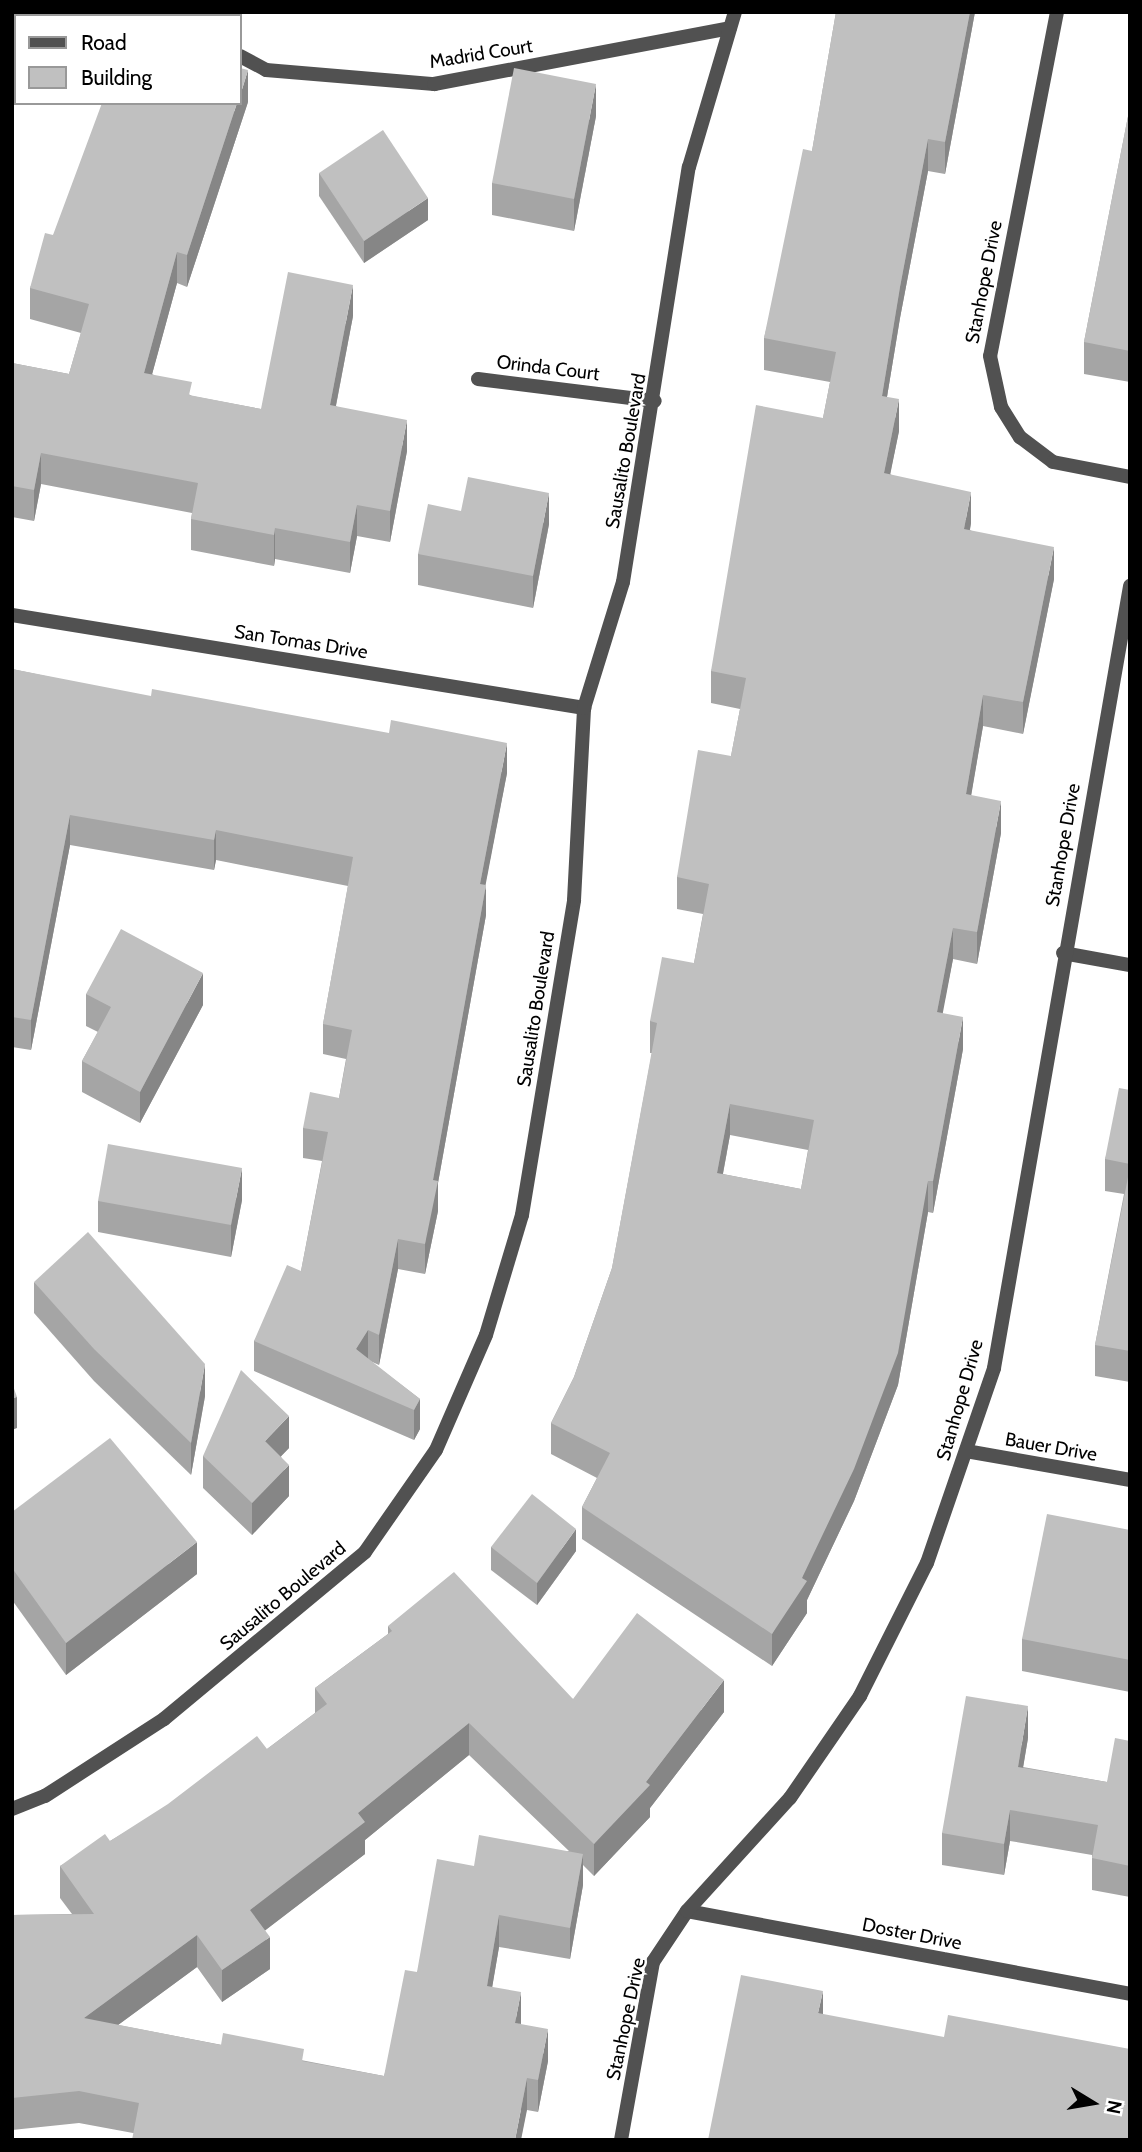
<!DOCTYPE html>
<style>
body{margin:0}
#map{position:relative;width:1142px;height:2152px;overflow:hidden;background:#fff;font-family:Cabin,sans-serif}
div>[style]{position:absolute}
.minor>*{height:14px;margin:-7px;padding:0 7px;transform-origin:7px;border-radius:7px;background:#515151}
.wall>*{inset:0;background:#a5a5a5}
.shaded-wall>*{inset:0;background:#868686}
.building>*{inset:0;background:#c0c0c0}
span{translate:-50% -50%;white-space:nowrap;text-align:center;line-height:1.15;-webkit-text-stroke:5px #fff;paint-order:stroke}
.street-label{font-size:19px;color:#000}
.frame{position:absolute;inset:0;border:14px solid #000;pointer-events:none}
.legend{position:absolute;left:14px;top:14px;width:228px;height:91px;box-sizing:border-box;background:#fff;border:2px solid #999;margin:0;padding:9px 12px;list-style:none;font-size:21px;color:#000}
.legend li{display:flex;align-items:center;gap:14px;height:35px}
.legend b{width:35px;border:2px solid #999}
.north{position:absolute;left:1058px;top:2068px;width:70px;height:70px;-webkit-text-stroke:5px #fff;paint-order:stroke;rotate:101deg;font-size:19px;font-weight:700;line-height:28px;text-align:center;color:#000}
.north::after{content:'';display:block;margin:auto;width:24px;height:32px;background:#000;clip-path:polygon(50% 0,100% 100%,50% 72%,0 100%)}
</style>
<div id="map">
<div class="minor">
<div style="left:151px;top:12px;width:8px;rotate:30deg"></div>
<div style="left:1057px;top:12px;width:350px;rotate:101deg"></div>
<div style="left:990px;top:356px;width:52px;rotate:77.8deg"></div>
<div style="left:1001px;top:407px;width:36px;rotate:58deg"></div>
<div style="left:1020px;top:437px;width:41px;rotate:37.1deg"></div>
<div style="left:1053px;top:462px;width:78px;rotate:11deg"></div>
<div style="left:240px;top:56px;width:30px;rotate:28deg"></div>
<div style="left:266px;top:70px;width:169px;rotate:4.8deg"></div>
<div style="left:434px;top:84px;width:301px;rotate:-10.7deg"></div>
<div style="left:478px;top:379px;width:178px;rotate:7.1deg"></div>
<div style="left:12px;top:615px;width:580px;rotate:9.23deg"></div>
<div style="left:1063px;top:953px;width:68px;rotate:10.2deg"></div>
<div style="left:966px;top:1451px;width:167px;rotate:10deg"></div>
<div style="left:12px;top:1809px;width:35px;rotate:-22deg"></div>
<div style="left:45px;top:1796px;width:142px;rotate:-32.9deg"></div>
<div style="left:164px;top:1719px;width:261px;rotate:-39.7deg"></div>
<div style="left:365px;top:1552px;width:124px;rotate:-55.2deg"></div>
<div style="left:436px;top:1450px;width:125px;rotate:-66.5deg"></div>
<div style="left:486px;top:1335px;width:125px;rotate:-73.3deg"></div>
<div style="left:522px;top:1215px;width:319px;rotate:-80.6deg"></div>
<div style="left:574px;top:900px;width:192px;rotate:-87deg"></div>
<div style="left:584px;top:708px;width:132px;rotate:-72.8deg"></div>
<div style="left:623px;top:582px;width:420px;rotate:-81deg"></div>
<div style="left:689px;top:167px;width:162px;rotate:-73.5deg"></div>
<div style="left:687px;top:1911px;width:451px;rotate:10.6deg"></div>
<div style="left:621px;top:2140px;width:181px;rotate:-79.8deg"></div>
<div style="left:653px;top:1962px;width:61px;rotate:-56.3deg"></div>
<div style="left:687px;top:1911px;width:153px;rotate:-47.7deg"></div>
<div style="left:790px;top:1798px;width:124px;rotate:-55.5deg"></div>
<div style="left:860px;top:1696px;width:149px;rotate:-63.3deg"></div>
<div style="left:927px;top:1563px;width:206px;rotate:-71deg"></div>
<div style="left:994px;top:1368px;width:794px;rotate:-80.13deg"></div>
</div>
<div class="wall">
<div style="clip-path:polygon(evenodd,836px 12px,975px 12px,945px 174px,928px 171px,900px 318px,887px 397px,899px 431px,890px 474px,971px 523px,970px 530px,1054px 579px,1023px 734px,983px 726px,971px 795px,1001px 833px,977px 964px,953px 959px,942px 1013px,963px 1049px,933px 1213px,928px 1212px,898px 1385px,854px 1501px,807px 1600px,807px 1613px,772px 1666px,582px 1539px,582px 1507px,597px 1478px,551px 1454px,551px 1423px,574px 1377px,612px 1268px,652px 1053px,650px 1053px,650px 1021px,694px 963px,703px 914px,677px 909px,677px 877px,731px 756px,740px 709px,711px 703px,711px 671px,823px 418px,830px 382px,764px 370px,764px 338px,812px 151px,836px 12px,730px 1135px,808px 1150px,801px 1189px,723px 1174px,730px 1135px)"></div>
<div style="clip-path:polygon(248px 102px,187px 287px,177px 283px,152px 374px,192px 396px,261px 409px,353px 316px,336px 406px,407px 451px,390px 542px,357px 536px,350px 573px,275px 559px,274px 566px,191px 550px,191px 519px,192px 513px,41px 484px,34px 521px,12px 517px,12px 363px,69px 374px,81px 333px,30px 319px,30px 288px,53px 235px)"></div>
<div style="clip-path:polygon(1130px 106px,1130px 382px,1084px 374px,1084px 342px)"></div>
<div style="clip-path:polygon(596px 116px,574px 231px,492px 215px,492px 183px)"></div>
<div style="clip-path:polygon(319px 173px,428px 220px,364px 263px,319px 196px)"></div>
<div style="clip-path:polygon(461px 511px,549px 524px,533px 608px,418px 585px,418px 554px)"></div>
<div style="clip-path:polygon(12px 669px,507px 773px,485px 885px,486px 915px,438px 1183px,438px 1211px,425px 1274px,398px 1269px,379px 1365px,370px 1361px,420px 1399px,420px 1429px,414px 1440px,254px 1371px,254px 1341px,301px 1271px,322px 1161px,303px 1158px,303px 1128px,339px 1098px,346px 1059px,323px 1054px,323px 1024px,348px 886px,216px 860px,214px 870px,70px 845px,31px 1050px,12px 1047px)"></div>
<div style="clip-path:polygon(86px 994px,203px 1005px,140px 1123px,82px 1092px,82px 1061px,98px 1032px,86px 1026px)"></div>
<div style="clip-path:polygon(1130px 1090px,1130px 1382px,1095px 1376px,1095px 1345px,1124px 1194px,1105px 1191px,1105px 1159px)"></div>
<div style="clip-path:polygon(242px 1200px,231px 1257px,98px 1232px,98px 1201px)"></div>
<div style="clip-path:polygon(34px 1282px,205px 1396px,191px 1475px,94px 1381px,34px 1313px)"></div>
<div style="clip-path:polygon(289px 1448px,281px 1456px,289px 1496px,252px 1535px,203px 1488px,203px 1456px)"></div>
<div style="clip-path:polygon(12px 1512px,197px 1574px,66px 1675px,12px 1600px)"></div>
<div style="clip-path:polygon(1130px 1530px,1130px 1692px,1022px 1671px,1022px 1639px)"></div>
<div style="clip-path:polygon(491px 1547px,576px 1551px,537px 1605px,491px 1570px)"></div>
<div style="clip-path:polygon(evenodd,388px 1626px,573px 1699px,724px 1712px,650px 1808px,650px 1817px,594px 1876px,583px 1865px,583px 1885px,570px 1959px,499px 1947px,492px 1987px,548px 2061px,538px 2112px,527px 2110px,133px 2133px,79px 2123px,12px 2130px,12px 1915px,72px 1914px,60px 1898px,60px 1866px,110px 1841px,267px 1749px,315px 1713px,315px 1688px,388px 1634px,388px 1626px,469px 1755px,569px 1851px,474px 1866px,417px 1972px,384px 2076px,118px 2025px,197px 1967px,222px 2002px,270px 1969px,265px 1930px,365px 1854px,365px 1840px,469px 1755px)"></div>
<div style="clip-path:polygon(1028px 1738px,1023px 1767px,1107px 1782px,1130px 1741px,1130px 1897px,1092px 1890px,1092px 1855px,1010px 1841px,1004px 1875px,942px 1865px,942px 1833px)"></div>
</div>
<div class="shaded-wall">
<div style="clip-path:polygon(970px 12px,975px 12px,945px 174px,945px 142px)"></div>
<div style="clip-path:polygon(248px 70px,248px 102px,187px 287px,187px 255px,237px 103px,240px 103px,240px 96px)"></div>
<div style="clip-path:polygon(596px 84px,596px 116px,574px 231px,574px 199px)"></div>
<div style="clip-path:polygon(928px 139px,928px 171px,900px 318px,882px 427px,882px 396px,900px 287px)"></div>
<div style="clip-path:polygon(428px 198px,428px 220px,364px 263px,364px 241px)"></div>
<div style="clip-path:polygon(177px 252px,177px 283px,144px 404px,144px 373px)"></div>
<div style="clip-path:polygon(353px 285px,353px 316px,330px 436px,330px 405px)"></div>
<div style="clip-path:polygon(899px 399px,899px 431px,884px 505px,884px 473px)"></div>
<div style="clip-path:polygon(407px 420px,407px 451px,390px 542px,390px 511px)"></div>
<div style="clip-path:polygon(41px 453px,41px 484px,34px 521px,34px 490px)"></div>
<div style="clip-path:polygon(971px 492px,971px 523px,964px 560px,964px 529px)"></div>
<div style="clip-path:polygon(549px 493px,549px 524px,533px 608px,533px 576px)"></div>
<div style="clip-path:polygon(357px 505px,357px 536px,350px 573px,350px 542px)"></div>
<div style="clip-path:polygon(275px 528px,275px 559px,274px 566px,274px 535px)"></div>
<div style="clip-path:polygon(1054px 547px,1054px 579px,1023px 734px,1023px 702px)"></div>
<div style="clip-path:polygon(983px 695px,983px 726px,966px 826px,966px 794px)"></div>
<div style="clip-path:polygon(507px 743px,507px 773px,480px 914px,480px 884px)"></div>
<div style="clip-path:polygon(1001px 801px,1001px 833px,977px 964px,977px 932px)"></div>
<div style="clip-path:polygon(70px 815px,70px 845px,31px 1050px,31px 1020px)"></div>
<div style="clip-path:polygon(216px 830px,216px 860px,214px 870px,214px 840px)"></div>
<div style="clip-path:polygon(486px 885px,486px 915px,438px 1183px,438px 1211px,425px 1274px,425px 1244px,433px 1180px)"></div>
<div style="clip-path:polygon(953px 928px,953px 959px,937px 1044px,937px 1012px)"></div>
<div style="clip-path:polygon(203px 973px,203px 1005px,140px 1123px,140px 1092px)"></div>
<div style="clip-path:polygon(963px 1017px,963px 1049px,933px 1213px,933px 1181px)"></div>
<div style="clip-path:polygon(730px 1104px,730px 1135px,717px 1205px,717px 1173px)"></div>
<div style="clip-path:polygon(242px 1168px,242px 1200px,231px 1257px,231px 1225px)"></div>
<div style="clip-path:polygon(928px 1181px,928px 1212px,898px 1385px,854px 1501px,807px 1600px,807px 1613px,772px 1666px,772px 1634px,802px 1578px)"></div>
<div style="clip-path:polygon(398px 1239px,398px 1269px,379px 1365px,379px 1335px)"></div>
<div style="clip-path:polygon(368px 1330px,368px 1360px,356px 1349px)"></div>
<div style="clip-path:polygon(205px 1364px,205px 1396px,191px 1475px,191px 1443px)"></div>
<div style="clip-path:polygon(17px 1397px,17px 1428px,12px 1430px,12px 1398px)"></div>
<div style="clip-path:polygon(420px 1399px,420px 1429px,414px 1440px,414px 1410px)"></div>
<div style="clip-path:polygon(289px 1416px,289px 1448px,265px 1473px,265px 1441px)"></div>
<div style="clip-path:polygon(289px 1465px,289px 1496px,252px 1535px,252px 1503px)"></div>
<div style="clip-path:polygon(576px 1529px,576px 1551px,537px 1605px,537px 1583px)"></div>
<div style="clip-path:polygon(197px 1542px,197px 1574px,66px 1675px,66px 1643px)"></div>
<div style="clip-path:polygon(724px 1680px,724px 1712px,650px 1808px,650px 1817px,594px 1876px,594px 1844px,646px 1782px)"></div>
<div style="clip-path:polygon(1028px 1706px,1028px 1738px,1018px 1798px,1018px 1767px)"></div>
<div style="clip-path:polygon(469px 1723px,469px 1755px,365px 1840px,365px 1854px,250px 1942px,250px 1910px,358px 1813px)"></div>
<div style="clip-path:polygon(1010px 1810px,1010px 1841px,1004px 1875px,1004px 1844px)"></div>
<div style="clip-path:polygon(583px 1854px,583px 1885px,570px 1959px,570px 1928px)"></div>
<div style="clip-path:polygon(499px 1915px,499px 1947px,487px 2018px,487px 1986px)"></div>
<div style="clip-path:polygon(197px 1935px,197px 1967px,84px 2050px,84px 2018px)"></div>
<div style="clip-path:polygon(270px 1937px,270px 1969px,222px 2002px,222px 1970px)"></div>
<div style="clip-path:polygon(823px 1991px,823px 2022px,818px 2013px)"></div>
<div style="clip-path:polygon(521px 1992px,521px 2024px,515px 2023px)"></div>
<div style="clip-path:polygon(548px 2029px,548px 2061px,538px 2112px,538px 2080px)"></div>
<div style="clip-path:polygon(527px 2078px,527px 2110px,521px 2140px,515px 2140px)"></div>
</div>
<div class="building">
<div style="clip-path:polygon(evenodd,836px 12px,970px 12px,945px 142px,928px 139px,900px 287px,882px 396px,899px 399px,884px 473px,971px 492px,964px 529px,1054px 547px,1023px 702px,983px 695px,966px 794px,1001px 801px,977px 932px,953px 928px,937px 1012px,963px 1017px,933px 1181px,928px 1181px,898px 1353px,854px 1469px,802px 1578px,807px 1581px,772px 1634px,582px 1507px,610px 1453px,551px 1423px,574px 1377px,612px 1268px,657px 1023px,650px 1021px,662px 957px,694px 963px,709px 884px,677px 877px,698px 750px,731px 756px,746px 678px,711px 671px,756px 405px,823px 418px,836px 352px,764px 338px,803px 149px,812px 151px,836px 12px,730px 1104px,814px 1120px,801px 1189px,717px 1173px,730px 1104px)"></div>
<div style="clip-path:polygon(240px 68px,248px 70px,240px 96px)"></div>
<div style="clip-path:polygon(514px 68px,596px 84px,574px 199px,492px 183px)"></div>
<div style="clip-path:polygon(102px 103px,237px 103px,187px 255px,177px 252px,144px 373px,192px 382px,189px 395px,261px 409px,288px 272px,353px 285px,330px 405px,407px 420px,390px 511px,357px 505px,350px 542px,275px 528px,274px 535px,191px 519px,198px 483px,41px 453px,34px 490px,12px 486px,12px 363px,69px 374px,89px 304px,30px 288px,45px 233px,53px 235px)"></div>
<div style="clip-path:polygon(1130px 106px,1130px 351px,1084px 342px)"></div>
<div style="clip-path:polygon(383px 130px,428px 198px,364px 241px,319px 173px)"></div>
<div style="clip-path:polygon(468px 477px,549px 493px,533px 576px,418px 554px,428px 504px,461px 511px)"></div>
<div style="clip-path:polygon(12px 669px,151px 696px,152px 689px,389px 733px,391px 720px,507px 743px,480px 884px,486px 885px,433px 1180px,438px 1181px,425px 1244px,398px 1239px,379px 1335px,368px 1330px,356px 1349px,420px 1399px,414px 1410px,254px 1341px,287px 1265px,301px 1271px,328px 1132px,303px 1128px,310px 1092px,339px 1098px,352px 1030px,323px 1024px,353px 857px,216px 830px,214px 840px,70px 815px,31px 1020px,12px 1017px)"></div>
<div style="clip-path:polygon(121px 929px,203px 973px,140px 1092px,82px 1061px,111px 1007px,86px 994px)"></div>
<div style="clip-path:polygon(1119px 1088px,1130px 1090px,1130px 1164px,1105px 1159px)"></div>
<div style="clip-path:polygon(108px 1144px,242px 1168px,231px 1225px,98px 1201px)"></div>
<div style="clip-path:polygon(1130px 1167px,1130px 1351px,1095px 1345px)"></div>
<div style="clip-path:polygon(88px 1232px,205px 1364px,191px 1443px,94px 1349px,34px 1282px)"></div>
<div style="clip-path:polygon(241px 1370px,289px 1416px,265px 1441px,289px 1465px,252px 1503px,203px 1456px)"></div>
<div style="clip-path:polygon(12px 1383px,17px 1397px,12px 1398px)"></div>
<div style="clip-path:polygon(110px 1438px,197px 1542px,66px 1643px,12px 1568px,12px 1512px)"></div>
<div style="clip-path:polygon(532px 1494px,576px 1529px,537px 1583px,491px 1547px)"></div>
<div style="clip-path:polygon(1047px 1514px,1130px 1530px,1130px 1660px,1022px 1639px)"></div>
<div style="clip-path:polygon(454px 1572px,573px 1699px,637px 1613px,724px 1680px,646px 1782px,650px 1785px,594px 1844px,469px 1723px,358px 1813px,365px 1822px,250px 1910px,270px 1937px,222px 1970px,197px 1935px,84px 2018px,221px 2045px,223px 2033px,304px 2049px,302px 2061px,384px 2076px,405px 1970px,417px 1972px,437px 1859px,474px 1866px,479px 1835px,583px 1854px,570px 1928px,499px 1915px,487px 1986px,521px 1992px,515px 2023px,548px 2029px,538px 2080px,527px 2078px,515px 2140px,132px 2140px,139px 2103px,79px 2091px,12px 2098px,12px 1915px,94px 1914px,60px 1866px,105px 1834px,110px 1841px,168px 1804px,257px 1736px,267px 1749px,327px 1704px,315px 1688px,392px 1631px,388px 1626px)"></div>
<div style="clip-path:polygon(966px 1696px,1028px 1706px,1018px 1767px,1107px 1782px,1115px 1738px,1130px 1741px,1130px 1866px,1092px 1858px,1098px 1825px,1010px 1810px,1004px 1844px,942px 1833px)"></div>
<div style="clip-path:polygon(741px 1975px,823px 1991px,818px 2013px,944px 2037px,948px 2015px,1130px 2049px,1130px 2140px,708px 2140px)"></div>
</div>
<div class="street-label">
<span style="left:481px;top:54px;rotate:-9deg">Madrid Court</span>
<span style="left:984px;top:282px;rotate:-79deg">Stanhope Drive</span>
<span style="left:548px;top:368px;rotate:7deg">Orinda Court</span>
<span style="left:626px;top:451px;rotate:-80deg">Sausalito Boulevard</span>
<span style="left:301px;top:642px;rotate:9deg">San Tomas Drive</span>
<span style="left:1063px;top:845px;rotate:-80deg">Stanhope Drive</span>
<span style="left:536px;top:1009px;rotate:-81deg">Sausalito Boulevard</span>
<span style="left:960px;top:1400px;rotate:-74deg">Stanhope Drive</span>
<span style="left:1051px;top:1447px;rotate:10deg">Bauer Drive</span>
<span style="left:283px;top:1596px;rotate:-40deg">Sausalito Boulevard</span>
<span style="left:912px;top:1934px;rotate:11deg">Doster Drive</span>
<span style="left:626px;top:2019px;rotate:-78deg">Stanhope Drive</span>
</div>
<div class="frame"></div>
<ul class="legend">
<li><b style="height:9px;background:#515151"></b>Road</li>
<li><b style="height:19px;background:#c0c0c0"></b>Building</li>
</ul>
<div class="north">N</div>
</div>
